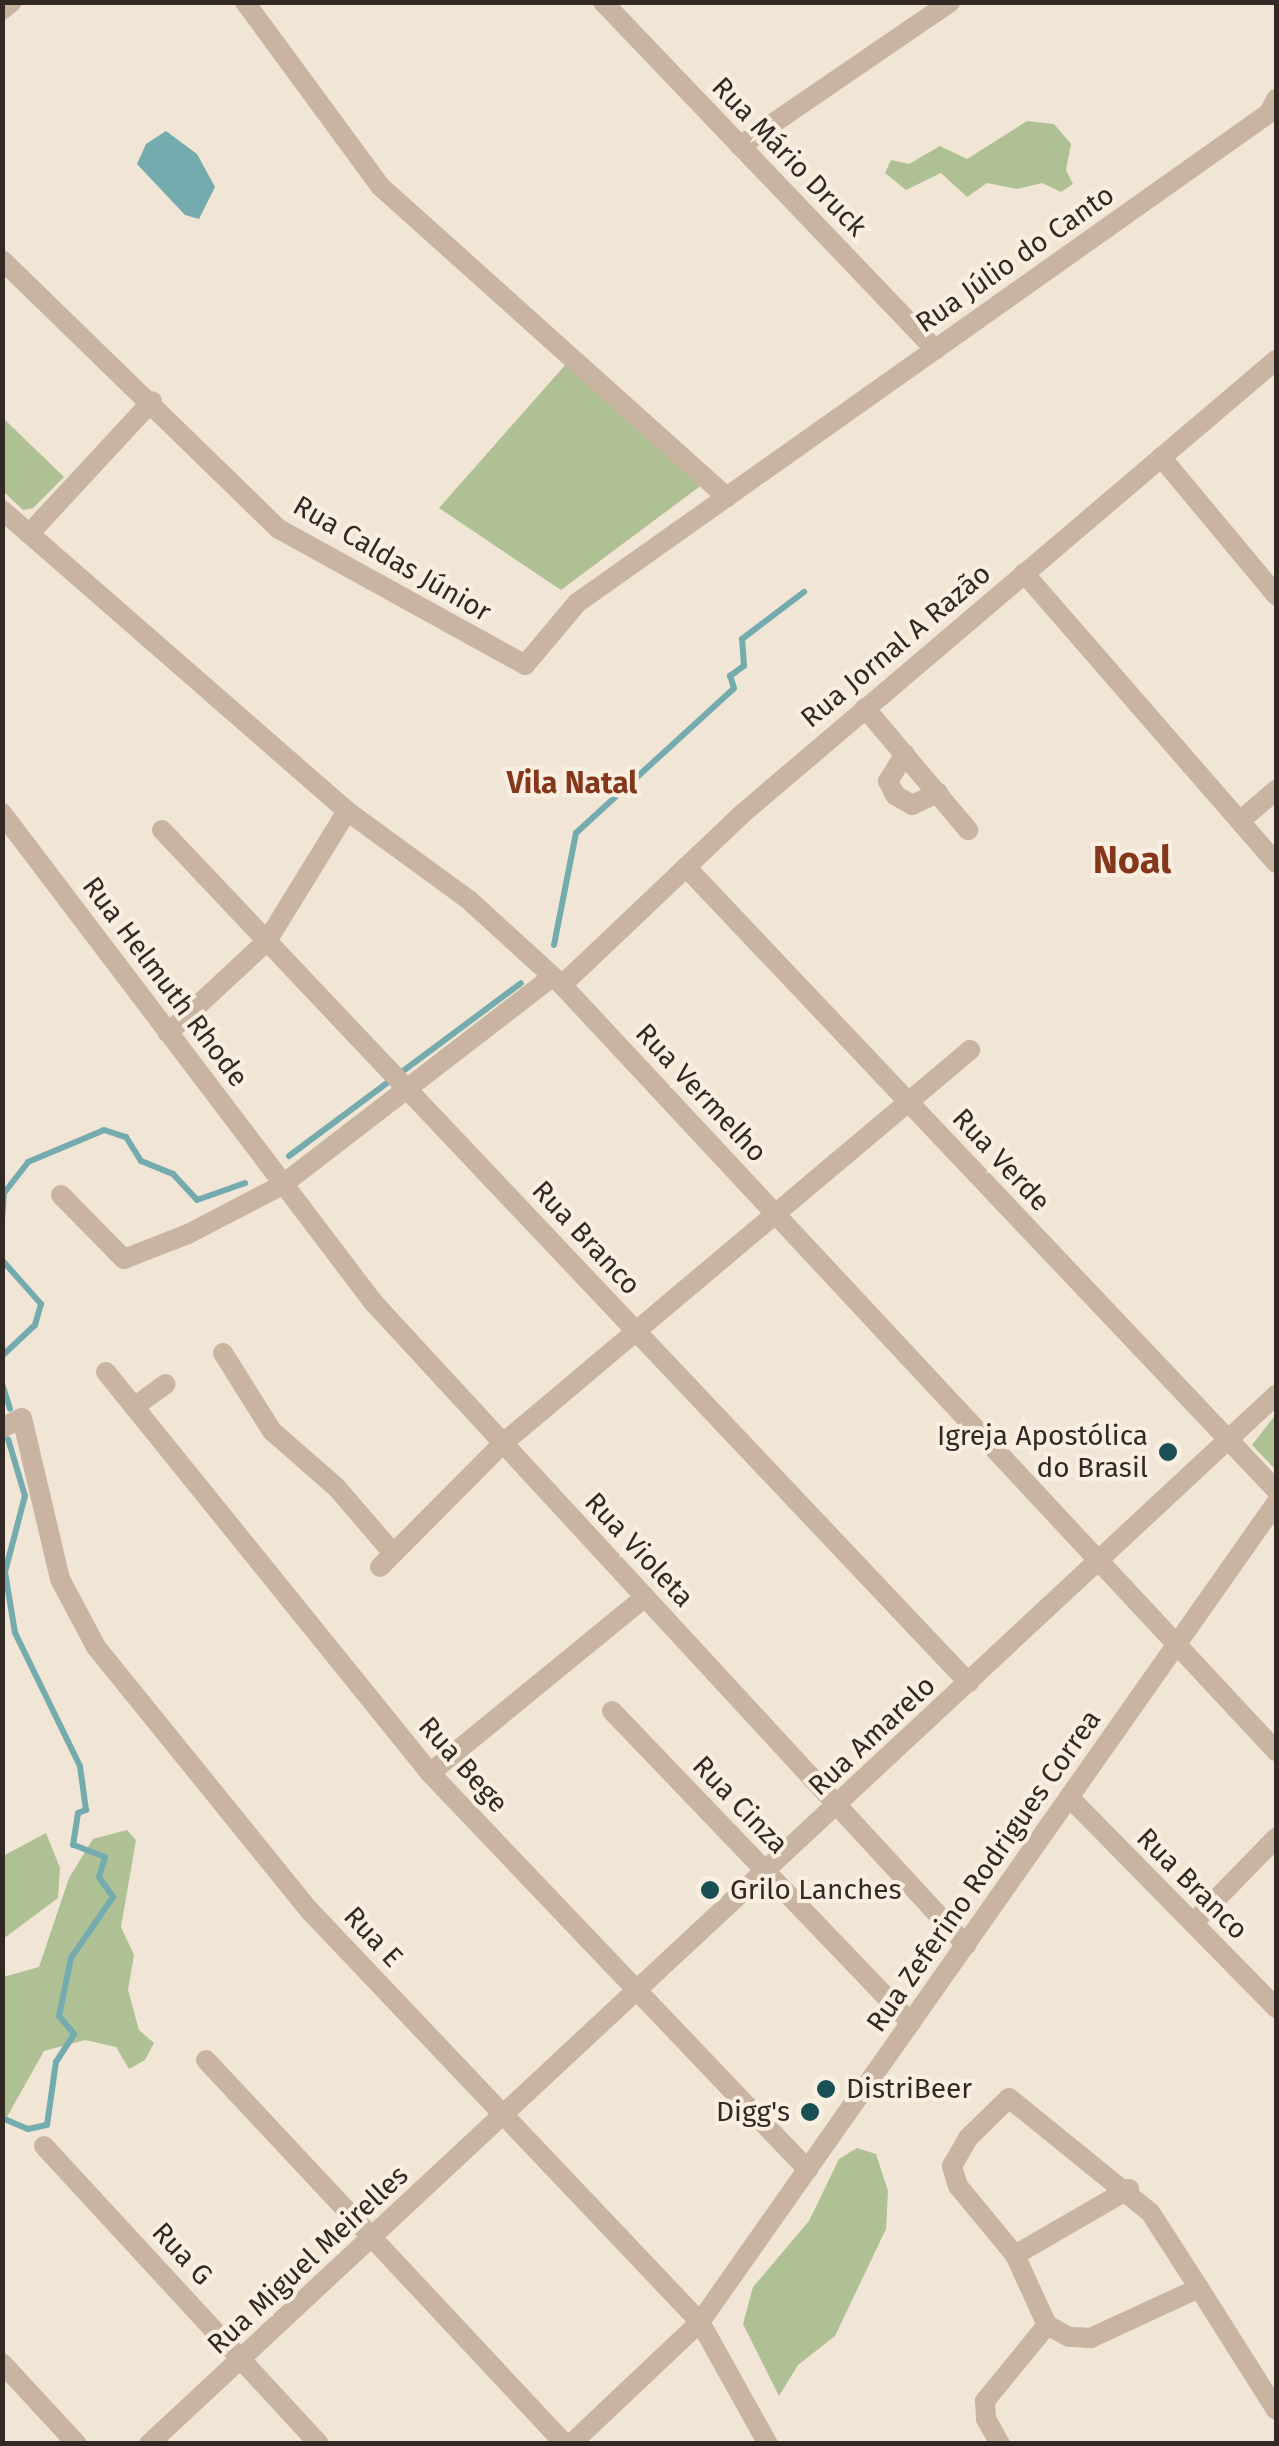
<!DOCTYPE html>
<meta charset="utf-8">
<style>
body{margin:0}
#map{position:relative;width:1279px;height:2446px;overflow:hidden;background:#f1e5d5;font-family:"Fira Sans",sans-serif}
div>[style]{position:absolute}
.green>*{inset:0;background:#b0c095}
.water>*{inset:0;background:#74abaf}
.stream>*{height:6px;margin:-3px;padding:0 3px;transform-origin:3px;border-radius:3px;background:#74abaf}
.minor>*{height:20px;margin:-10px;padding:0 10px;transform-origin:10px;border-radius:10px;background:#c9b4a1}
.dots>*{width:28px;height:28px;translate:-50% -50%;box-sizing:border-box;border:5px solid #f9efe1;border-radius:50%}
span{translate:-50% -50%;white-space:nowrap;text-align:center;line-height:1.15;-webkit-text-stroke:8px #f9efe1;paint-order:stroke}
.street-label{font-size:28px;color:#332924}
.poi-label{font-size:28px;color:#332924}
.right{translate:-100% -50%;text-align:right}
.left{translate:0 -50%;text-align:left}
.neighbourhood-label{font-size:30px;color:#84371b;font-weight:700}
.district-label{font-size:38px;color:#84371b;font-weight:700}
.frame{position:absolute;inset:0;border:5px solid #332924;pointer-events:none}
</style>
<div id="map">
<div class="green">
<div style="clip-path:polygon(1027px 121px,1054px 124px,1071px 144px,1066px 170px,1073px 184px,1061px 192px,1042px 183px,1017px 189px,987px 183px,967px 197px,941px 173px,906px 190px,885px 173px,891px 160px,909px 164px,940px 146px,967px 159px)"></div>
<div style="clip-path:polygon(567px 363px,703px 484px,561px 590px,439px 508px)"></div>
<div style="clip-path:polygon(3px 418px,64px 477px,33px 508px,23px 510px,3px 491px)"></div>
<div style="clip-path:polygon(1276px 1414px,1276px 1470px,1252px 1445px)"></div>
<div style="clip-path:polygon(127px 1830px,136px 1840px,121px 1927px,134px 1955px,128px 1990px,139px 2030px,154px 2043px,145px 2060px,129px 2069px,116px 2047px,85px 2040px,44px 2051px,3px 2124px,3px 1977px,39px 1967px,69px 1878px,93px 1839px)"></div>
<div style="clip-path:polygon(46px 1833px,60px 1868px,58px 1898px,3px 1939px,3px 1856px)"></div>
<div style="clip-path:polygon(857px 2148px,876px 2154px,888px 2191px,886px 2229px,835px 2336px,798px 2365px,779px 2396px,743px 2324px,753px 2287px,809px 2221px,839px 2159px)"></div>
</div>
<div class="water">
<div style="clip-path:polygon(166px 131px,197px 154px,215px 187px,199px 219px,185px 215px,137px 164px,146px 144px)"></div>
</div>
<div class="stream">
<div style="left:554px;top:945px;width:114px;rotate:-78.9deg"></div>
<div style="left:576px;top:833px;width:214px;rotate:-42.5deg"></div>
<div style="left:734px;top:688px;width:13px;rotate:-108deg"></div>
<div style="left:730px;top:676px;width:17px;rotate:-36deg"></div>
<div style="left:744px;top:666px;width:27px;rotate:-94deg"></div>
<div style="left:742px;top:639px;width:78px;rotate:-37.2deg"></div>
<div style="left:289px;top:1156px;width:289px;rotate:-36.7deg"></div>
<div style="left:2px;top:1220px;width:27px;rotate:-86deg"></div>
<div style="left:4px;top:1193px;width:39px;rotate:-52deg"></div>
<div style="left:28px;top:1162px;width:82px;rotate:-22.8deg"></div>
<div style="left:104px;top:1130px;width:23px;rotate:18deg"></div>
<div style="left:126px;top:1137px;width:28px;rotate:58deg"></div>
<div style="left:141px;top:1161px;width:35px;rotate:22deg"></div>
<div style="left:173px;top:1174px;width:35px;rotate:47deg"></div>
<div style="left:197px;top:1200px;width:51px;rotate:-19.5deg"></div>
<div style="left:2px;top:1260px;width:59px;rotate:48.4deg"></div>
<div style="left:41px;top:1304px;width:22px;rotate:106deg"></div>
<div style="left:35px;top:1325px;width:45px;rotate:136.8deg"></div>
<div style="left:2px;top:1384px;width:26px;rotate:72deg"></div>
<div style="left:2px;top:2118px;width:28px;rotate:23deg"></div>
<div style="left:28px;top:2129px;width:19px;rotate:-12deg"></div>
<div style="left:47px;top:2125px;width:64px;rotate:-81.9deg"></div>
<div style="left:56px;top:2062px;width:33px;rotate:-57deg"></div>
<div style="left:74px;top:2034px;width:23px;rotate:-130deg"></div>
<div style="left:59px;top:2016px;width:59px;rotate:-78.3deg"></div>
<div style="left:71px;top:1958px;width:74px;rotate:-55.5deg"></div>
<div style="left:113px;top:1897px;width:24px;rotate:-125deg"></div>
<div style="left:99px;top:1877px;width:21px;rotate:-73deg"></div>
<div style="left:105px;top:1857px;width:34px;rotate:-159deg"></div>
<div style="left:73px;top:1845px;width:32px;rotate:-81deg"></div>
<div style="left:78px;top:1813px;width:9px;rotate:-21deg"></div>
<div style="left:86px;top:1810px;width:44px;rotate:-97.8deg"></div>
<div style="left:80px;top:1766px;width:148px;rotate:-116deg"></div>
<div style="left:15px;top:1633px;width:62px;rotate:-99.3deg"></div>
<div style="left:5px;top:1572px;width:79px;rotate:-75.3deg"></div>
<div style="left:25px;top:1496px;width:59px;rotate:-106.6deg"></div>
</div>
<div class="minor">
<div style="left:245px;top:2px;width:228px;rotate:53.7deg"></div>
<div style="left:380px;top:186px;width:466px;rotate:41.9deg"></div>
<div style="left:603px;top:2px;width:481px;rotate:46.3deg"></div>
<div style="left:2px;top:10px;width:13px;rotate:-39deg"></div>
<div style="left:740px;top:146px;width:255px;rotate:-34.4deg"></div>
<div style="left:2px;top:260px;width:386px;rotate:44.2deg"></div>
<div style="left:279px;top:529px;width:281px;rotate:28.9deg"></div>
<div style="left:525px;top:665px;width:81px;rotate:-50deg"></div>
<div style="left:577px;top:603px;width:848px;rotate:-35.3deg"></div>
<div style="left:1269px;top:113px;width:16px;rotate:-63deg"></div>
<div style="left:1161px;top:457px;width:180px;rotate:50.2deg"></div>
<div style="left:2px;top:510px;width:458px;rotate:41.1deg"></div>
<div style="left:347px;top:811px;width:151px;rotate:36.1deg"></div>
<div style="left:469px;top:900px;width:126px;rotate:42.4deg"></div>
<div style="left:562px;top:985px;width:1047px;rotate:47.01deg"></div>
<div style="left:29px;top:534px;width:181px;rotate:-47.2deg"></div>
<div style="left:1024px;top:573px;width:384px;rotate:49deg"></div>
<div style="left:865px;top:708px;width:160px;rotate:49.8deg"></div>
<div style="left:905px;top:754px;width:32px;rotate:122deg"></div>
<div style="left:888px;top:781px;width:16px;rotate:63deg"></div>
<div style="left:895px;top:795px;width:20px;rotate:30deg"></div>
<div style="left:912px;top:805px;width:29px;rotate:-25deg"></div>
<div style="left:2px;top:813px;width:614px;rotate:52.81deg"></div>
<div style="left:373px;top:1302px;width:875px;rotate:47.32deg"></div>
<div style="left:1240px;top:821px;width:48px;rotate:-40.7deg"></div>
<div style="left:162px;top:830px;width:1174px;rotate:46.59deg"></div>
<div style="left:686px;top:867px;width:858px;rotate:46.56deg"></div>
<div style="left:562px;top:985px;width:248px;rotate:-43.5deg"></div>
<div style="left:742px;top:814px;width:701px;rotate:-40.37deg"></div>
<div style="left:168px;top:1033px;width:135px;rotate:-42.9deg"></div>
<div style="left:267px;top:941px;width:153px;rotate:-58.4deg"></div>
<div style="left:61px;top:1195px;width:90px;rotate:45.5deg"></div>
<div style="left:124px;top:1259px;width:69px;rotate:-21.3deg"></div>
<div style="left:188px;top:1234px;width:106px;rotate:-27.5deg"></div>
<div style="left:282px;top:1185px;width:339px;rotate:-37.6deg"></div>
<div style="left:223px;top:1353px;width:92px;rotate:57.9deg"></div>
<div style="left:272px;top:1431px;width:86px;rotate:41.2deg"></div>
<div style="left:337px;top:1488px;width:86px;rotate:49.3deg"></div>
<div style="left:106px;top:1372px;width:516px;rotate:51.06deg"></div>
<div style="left:430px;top:1773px;width:548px;rotate:46.4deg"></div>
<div style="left:134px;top:1407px;width:39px;rotate:-36deg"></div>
<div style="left:2px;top:1428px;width:22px;rotate:-27deg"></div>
<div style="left:22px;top:1418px;width:165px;rotate:76.7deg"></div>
<div style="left:60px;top:1579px;width:77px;rotate:62.1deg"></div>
<div style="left:96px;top:1647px;width:340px;rotate:51deg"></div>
<div style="left:310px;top:1911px;width:567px;rotate:46.5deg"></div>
<div style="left:700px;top:2322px;width:140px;rotate:60.9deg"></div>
<div style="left:380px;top:1567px;width:173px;rotate:-45.2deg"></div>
<div style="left:502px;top:1444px;width:612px;rotate:-40.09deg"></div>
<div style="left:612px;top:1711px;width:432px;rotate:46.2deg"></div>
<div style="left:430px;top:1773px;width:278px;rotate:-39.3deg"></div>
<div style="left:1069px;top:1797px;width:296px;rotate:45.5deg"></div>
<div style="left:1193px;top:1923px;width:119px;rotate:-45.7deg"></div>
<div style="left:206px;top:2060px;width:526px;rotate:46.93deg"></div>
<div style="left:44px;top:2146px;width:405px;rotate:47.3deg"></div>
<div style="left:1015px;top:2255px;width:132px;rotate:-30.1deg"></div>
<div style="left:1199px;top:2288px;width:119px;rotate:155.2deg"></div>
<div style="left:1091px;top:2338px;width:22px;rotate:-177deg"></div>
<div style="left:1069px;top:2337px;width:25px;rotate:-151deg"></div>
<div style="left:1047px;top:2325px;width:77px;rotate:-114.6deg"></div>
<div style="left:1015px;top:2255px;width:89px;rotate:-129.6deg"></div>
<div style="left:958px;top:2186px;width:21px;rotate:-107deg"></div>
<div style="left:952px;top:2166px;width:32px;rotate:-60deg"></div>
<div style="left:968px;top:2138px;width:57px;rotate:-44.3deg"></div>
<div style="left:1009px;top:2098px;width:181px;rotate:39deg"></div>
<div style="left:1150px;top:2212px;width:90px;rotate:57.2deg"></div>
<div style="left:1199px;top:2288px;width:144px;rotate:57.7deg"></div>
<div style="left:2px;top:2363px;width:110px;rotate:47.2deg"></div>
<div style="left:149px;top:2444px;width:1540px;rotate:-42.95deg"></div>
<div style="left:571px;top:2444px;width:178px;rotate:-43.4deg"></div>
<div style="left:700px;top:2322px;width:1001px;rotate:-54.88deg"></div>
<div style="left:1000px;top:2444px;width:29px;rotate:-119deg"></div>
<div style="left:986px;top:2419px;width:18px;rotate:-93deg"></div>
<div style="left:985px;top:2401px;width:98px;rotate:-50.8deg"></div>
</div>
<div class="dots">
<div style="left:1168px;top:1452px;background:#194f55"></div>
<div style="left:710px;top:1890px;background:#194f55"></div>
<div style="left:826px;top:2089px;background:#194f55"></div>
<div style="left:810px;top:2112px;background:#194f55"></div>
</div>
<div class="street-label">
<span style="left:789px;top:157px;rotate:46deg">Rua Mário Druck</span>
<span style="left:1015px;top:259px;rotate:-35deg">Rua Júlio do Canto</span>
<span style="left:392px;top:559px;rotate:30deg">Rua Caldas Júnior</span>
<span style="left:896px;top:646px;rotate:-40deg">Rua Jornal A Razão</span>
<span style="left:165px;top:982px;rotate:53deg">Rua Helmuth Rhode</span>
<span style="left:701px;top:1093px;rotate:47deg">Rua Vermelho</span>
<span style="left:1001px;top:1160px;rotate:47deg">Rua Verde</span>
<span style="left:586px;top:1238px;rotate:47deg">Rua Branco</span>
<span style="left:639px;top:1550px;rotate:47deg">Rua Violeta</span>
<span style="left:872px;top:1736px;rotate:-43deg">Rua Amarelo</span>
<span style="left:463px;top:1765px;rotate:48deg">Rua Bege</span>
<span style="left:740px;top:1805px;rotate:46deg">Rua Cinza</span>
<span style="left:984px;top:1871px;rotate:-55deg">Rua Zeferino Rodrigues Correa</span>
<span style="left:1192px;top:1884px;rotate:45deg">Rua Branco</span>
<span style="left:373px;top:1937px;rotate:47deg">Rua E</span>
<span style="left:182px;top:2254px;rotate:47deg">Rua G</span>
<span style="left:308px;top:2260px;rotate:-43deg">Rua Miguel Meirelles</span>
</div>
<div class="poi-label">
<span class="right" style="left:1148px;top:1452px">Igreja Apostólica<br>do Brasil</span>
<span class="left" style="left:730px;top:1890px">Grilo Lanches</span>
<span class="left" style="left:846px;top:2089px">DistriBeer</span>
<span class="right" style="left:790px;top:2112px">Digg's</span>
</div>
<div class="neighbourhood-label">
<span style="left:572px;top:783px">Vila Natal</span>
</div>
<div class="district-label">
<span style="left:1132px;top:861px">Noal</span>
</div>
<div class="frame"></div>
</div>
